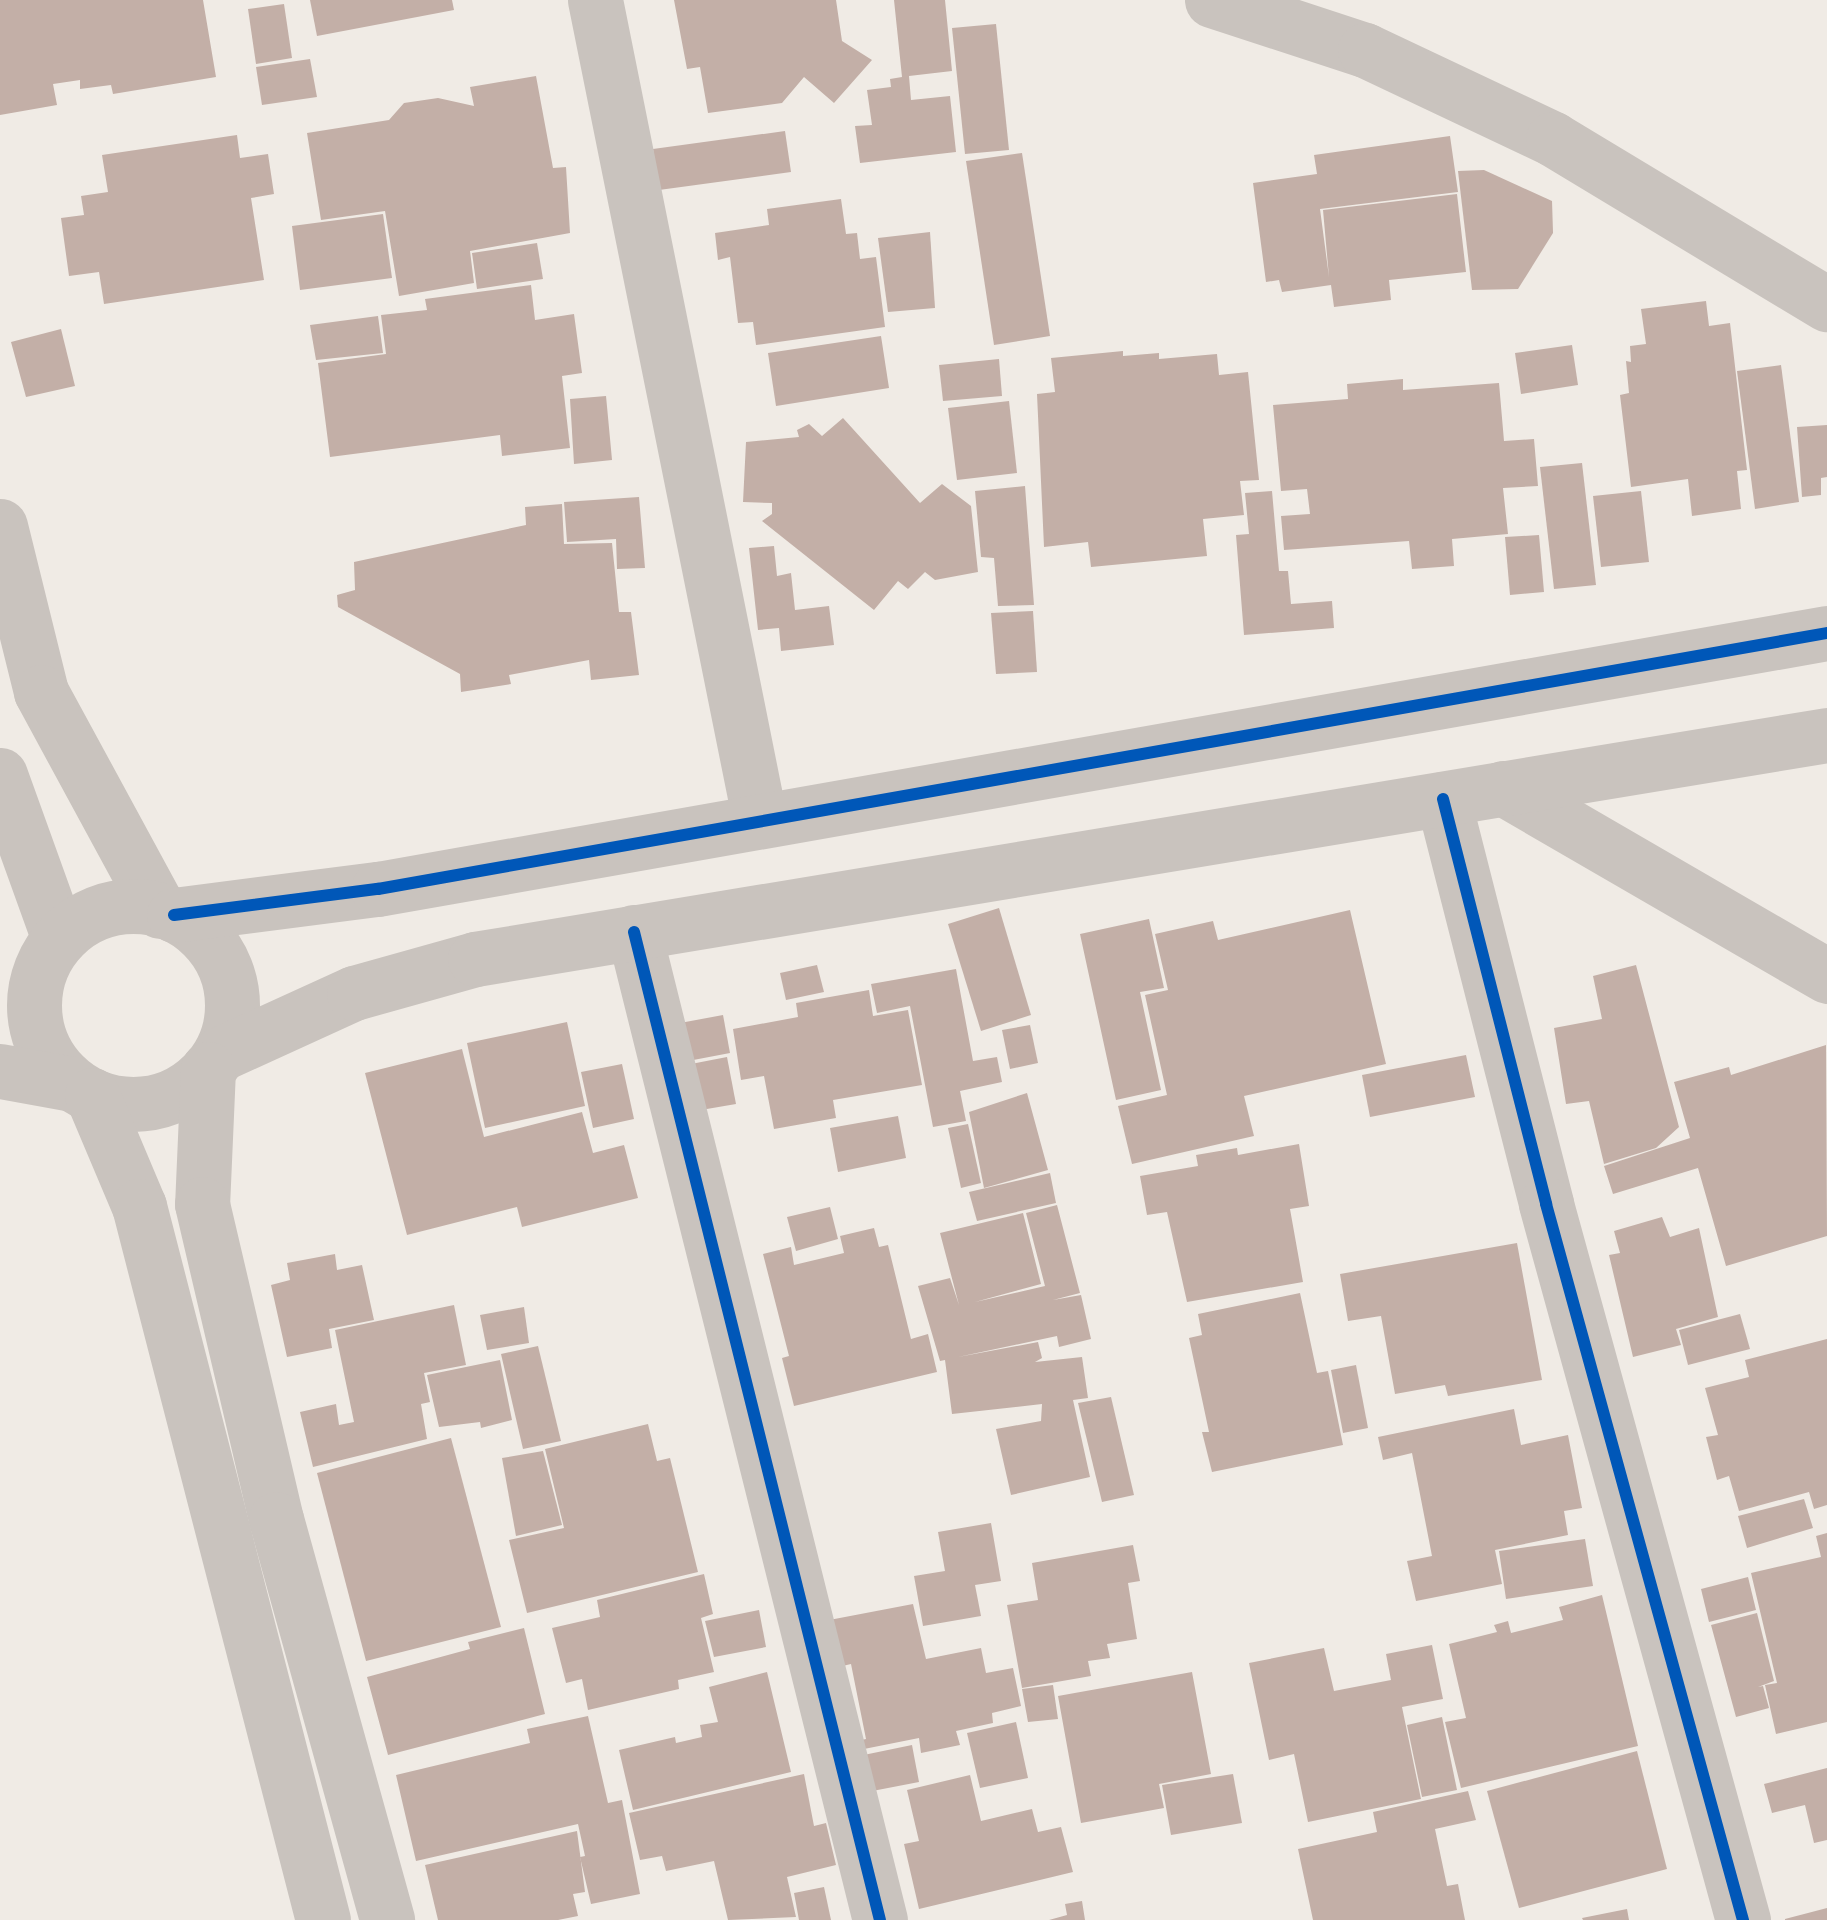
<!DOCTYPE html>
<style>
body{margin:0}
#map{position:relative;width:1827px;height:1920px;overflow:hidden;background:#f0ebe5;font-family:Quicksand,sans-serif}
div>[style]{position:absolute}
.building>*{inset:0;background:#c3afa7}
.minor>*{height:55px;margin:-27.5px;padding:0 27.5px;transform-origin:27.5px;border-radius:27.5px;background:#c9c3be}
.minor>.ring{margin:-27.5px;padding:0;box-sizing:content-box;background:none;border:55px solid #c9c3be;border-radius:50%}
.cycleway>*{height:12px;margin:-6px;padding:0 6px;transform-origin:6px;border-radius:6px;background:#0057b8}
span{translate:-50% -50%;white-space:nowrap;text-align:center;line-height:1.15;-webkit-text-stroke:8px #fbf5ee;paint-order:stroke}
</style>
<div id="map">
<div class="building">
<div style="clip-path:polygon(0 0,203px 0,216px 77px,113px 94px,111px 85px,80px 89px,80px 80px,53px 84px,57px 105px,0 115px)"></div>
<div style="clip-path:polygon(310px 0,452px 0,454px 10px,317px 36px)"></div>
<div style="clip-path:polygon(674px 0,836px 0,842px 41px,872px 60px,834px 103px,804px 77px,782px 103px,708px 113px,700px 67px,687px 69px)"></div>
<div style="clip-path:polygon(894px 0,945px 0,952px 71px,909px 76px,911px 100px,950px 96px,956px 152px,860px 163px,855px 126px,872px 125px,867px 90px,891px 87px,890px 79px,902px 77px)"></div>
<div style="clip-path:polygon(284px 4px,292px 58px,256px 64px,248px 9px)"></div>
<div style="clip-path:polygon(996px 24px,1009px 150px,965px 154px,952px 28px)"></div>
<div style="clip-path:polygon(310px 59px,317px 97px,262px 105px,256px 67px)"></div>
<div style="clip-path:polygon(536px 76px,553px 168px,566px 167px,570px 233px,470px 251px,474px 283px,399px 296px,385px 211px,321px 220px,307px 133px,389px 120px,404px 103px,438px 98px,474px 106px,470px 87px)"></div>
<div style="clip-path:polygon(785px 131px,791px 172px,659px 190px,653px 149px)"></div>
<div style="clip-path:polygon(237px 135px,240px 158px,268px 154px,274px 194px,251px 198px,264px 280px,104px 304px,99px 272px,69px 276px,61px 218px,84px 215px,81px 196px,108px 192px,102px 155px)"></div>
<div style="clip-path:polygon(1450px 136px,1458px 192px,1320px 209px,1329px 277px,1323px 210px,1457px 194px,1466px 272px,1389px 280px,1391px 300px,1334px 307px,1331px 285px,1282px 292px,1279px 280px,1266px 282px,1253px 183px,1317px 174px,1314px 155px)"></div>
<div style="clip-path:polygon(1022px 153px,1050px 336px,994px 345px,966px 161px)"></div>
<div style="clip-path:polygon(1484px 170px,1552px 201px,1553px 233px,1518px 289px,1472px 290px,1458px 171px)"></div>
<div style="clip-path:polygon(841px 199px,846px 234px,857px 233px,860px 259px,876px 257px,885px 327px,756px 345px,753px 322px,738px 323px,730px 257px,718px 260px,715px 233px,769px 225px,767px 209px)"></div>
<div style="clip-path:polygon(383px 214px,392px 278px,300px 290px,292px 226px)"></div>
<div style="clip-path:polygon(930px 232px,935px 308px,888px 312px,878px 238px)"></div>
<div style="clip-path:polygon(537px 243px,543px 279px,477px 289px,472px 253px)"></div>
<div style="clip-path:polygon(531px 285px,535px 320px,574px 314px,582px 373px,562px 376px,570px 448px,502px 456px,500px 435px,330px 457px,318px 363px,386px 354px,381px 315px,427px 310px,425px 299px)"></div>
<div style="clip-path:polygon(1706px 301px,1709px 326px,1730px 323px,1747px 470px,1737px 471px,1741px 509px,1692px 516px,1688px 479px,1631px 487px,1620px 395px,1629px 393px,1626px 361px,1631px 362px,1630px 346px,1646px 344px,1641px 309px)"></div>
<div style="clip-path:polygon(378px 316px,383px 353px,316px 360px,310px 325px)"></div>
<div style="clip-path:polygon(61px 329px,75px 386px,26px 397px,11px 342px)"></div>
<div style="clip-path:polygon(881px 336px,889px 388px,776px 406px,768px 353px)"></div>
<div style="clip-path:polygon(1572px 345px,1578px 385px,1521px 394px,1515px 353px)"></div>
<div style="clip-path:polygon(1123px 351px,1123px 356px,1159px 353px,1159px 359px,1217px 354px,1219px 375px,1248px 372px,1259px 480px,1240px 481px,1244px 515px,1203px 519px,1207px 556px,1091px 567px,1088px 542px,1044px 547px,1037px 394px,1055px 392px,1051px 358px)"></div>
<div style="clip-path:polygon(999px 359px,1002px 396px,943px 401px,939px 365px)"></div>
<div style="clip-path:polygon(1781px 365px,1799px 502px,1755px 509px,1737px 371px)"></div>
<div style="clip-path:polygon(1403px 379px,1403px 390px,1499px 383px,1504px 441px,1534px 439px,1538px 486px,1503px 488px,1508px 534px,1452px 539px,1454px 566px,1412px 569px,1409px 541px,1284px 550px,1281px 516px,1310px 514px,1307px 489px,1281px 491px,1273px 405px,1348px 399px,1347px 384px)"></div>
<div style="clip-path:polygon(606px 396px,612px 460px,574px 464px,570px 399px)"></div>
<div style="clip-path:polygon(1009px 401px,1017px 473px,957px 480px,948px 408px)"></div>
<div style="clip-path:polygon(843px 418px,920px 503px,942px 484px,971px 506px,978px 572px,935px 580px,925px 572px,908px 589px,898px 581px,874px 610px,762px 521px,772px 514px,772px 503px,743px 502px,746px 442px,799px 437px,797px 430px,809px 424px,822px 436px)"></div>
<div style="clip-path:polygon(1827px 425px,1827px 477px,1821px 478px,1821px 495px,1802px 497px,1797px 427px)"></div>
<div style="clip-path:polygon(1582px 463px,1596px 585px,1554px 589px,1540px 467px)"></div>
<div style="clip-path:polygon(1025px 486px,1034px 605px,998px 606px,994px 558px,981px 557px,975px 491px)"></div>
<div style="clip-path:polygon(1272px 491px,1279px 571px,1288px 571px,1291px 604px,1332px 601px,1334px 628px,1244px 635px,1236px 535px,1249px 534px,1245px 493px)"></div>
<div style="clip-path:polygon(1641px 491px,1649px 562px,1601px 567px,1593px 496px)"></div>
<div style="clip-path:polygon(639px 497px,645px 568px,617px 569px,616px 539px,567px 542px,564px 502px)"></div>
<div style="clip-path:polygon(562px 504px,564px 544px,612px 543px,619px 612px,631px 612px,639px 675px,591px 680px,589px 660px,509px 675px,511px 684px,461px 692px,460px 674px,338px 607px,337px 595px,355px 590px,354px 562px,526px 525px,525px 507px)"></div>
<div style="clip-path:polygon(1539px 535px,1544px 592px,1510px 595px,1505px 537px)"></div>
<div style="clip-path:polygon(774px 546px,777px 576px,791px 573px,795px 610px,829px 606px,834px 645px,781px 651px,779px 628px,758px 630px,749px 548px)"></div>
<div style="clip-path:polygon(1033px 611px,1037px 672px,996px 674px,991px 613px)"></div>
<div style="clip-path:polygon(999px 908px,1031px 1015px,981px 1031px,948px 924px)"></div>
<div style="clip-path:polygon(1350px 910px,1386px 1064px,1244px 1096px,1254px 1136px,1132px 1164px,1118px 1106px,1167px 1095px,1145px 995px,1168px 990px,1155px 934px,1213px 921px,1218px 940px)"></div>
<div style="clip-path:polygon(1149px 919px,1164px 988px,1140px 992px,1161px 1090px,1116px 1100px,1080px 934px)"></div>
<div style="clip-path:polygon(817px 965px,824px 992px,786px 1000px,780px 973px)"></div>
<div style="clip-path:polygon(1636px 965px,1679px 1127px,1656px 1148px,1604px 1164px,1589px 1101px,1566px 1104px,1554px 1028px,1602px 1019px,1593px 976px)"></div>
<div style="clip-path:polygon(956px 969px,973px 1061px,997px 1057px,1002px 1082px,960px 1091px,966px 1121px,933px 1127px,910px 1006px,877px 1013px,871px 984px)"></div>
<div style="clip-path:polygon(869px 990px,873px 1016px,908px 1010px,922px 1085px,833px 1100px,836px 1118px,774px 1129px,764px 1076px,741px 1080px,733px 1029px,798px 1017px,796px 1003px)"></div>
<div style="clip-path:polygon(723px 1015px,730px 1053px,688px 1061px,680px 1023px)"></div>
<div style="clip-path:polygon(567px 1022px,585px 1106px,485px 1128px,467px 1043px)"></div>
<div style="clip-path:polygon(1030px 1025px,1038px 1063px,1010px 1069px,1002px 1030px)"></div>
<div style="clip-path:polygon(1826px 1045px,1827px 1236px,1726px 1266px,1698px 1168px,1613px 1194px,1604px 1166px,1690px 1138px,1674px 1082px,1729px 1067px,1731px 1075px)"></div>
<div style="clip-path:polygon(462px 1049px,484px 1137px,582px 1112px,593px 1153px,624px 1145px,638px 1198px,522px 1227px,517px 1207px,407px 1235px,365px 1073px)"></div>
<div style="clip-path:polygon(1466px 1055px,1475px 1097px,1370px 1117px,1362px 1075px)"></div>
<div style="clip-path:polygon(727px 1057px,736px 1104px,701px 1110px,691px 1064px)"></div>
<div style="clip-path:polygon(622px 1064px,634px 1119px,593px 1128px,581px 1072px)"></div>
<div style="clip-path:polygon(1027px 1093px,1048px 1170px,984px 1188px,969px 1112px)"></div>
<div style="clip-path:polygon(898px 1116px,906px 1158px,838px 1172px,830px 1128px)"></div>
<div style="clip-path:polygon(968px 1124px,981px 1183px,961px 1188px,948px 1128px)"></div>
<div style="clip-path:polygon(1299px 1144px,1309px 1206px,1290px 1209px,1303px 1282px,1187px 1302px,1167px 1212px,1147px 1215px,1140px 1176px,1198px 1166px,1196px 1155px,1237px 1148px,1238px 1155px)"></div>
<div style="clip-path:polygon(1050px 1173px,1056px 1203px,977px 1221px,969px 1192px)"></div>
<div style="clip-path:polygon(1057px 1205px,1080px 1293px,1053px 1300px,1081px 1295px,1091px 1339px,1059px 1347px,1057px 1336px,958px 1357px,1038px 1342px,1042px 1358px,1035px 1362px,1082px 1357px,1088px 1398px,1073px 1400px,1090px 1477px,1011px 1495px,996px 1429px,1041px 1421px,1042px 1404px,952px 1414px,945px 1360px,940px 1361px,918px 1286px,950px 1278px,959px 1305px,940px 1233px,1023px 1213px,1041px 1284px,975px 1302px,1045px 1286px,1026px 1213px)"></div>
<div style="clip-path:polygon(830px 1207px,838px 1239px,796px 1251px,787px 1217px)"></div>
<div style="clip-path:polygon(1662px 1217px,1670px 1237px,1699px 1228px,1718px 1317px,1676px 1329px,1681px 1345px,1633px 1357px,1609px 1255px,1620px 1253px,1614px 1231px)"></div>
<div style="clip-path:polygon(874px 1228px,879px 1247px,888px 1245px,911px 1339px,928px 1334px,937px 1372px,794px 1406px,782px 1358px,789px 1356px,763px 1254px,791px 1247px,794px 1265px,844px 1253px,840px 1236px)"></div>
<div style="clip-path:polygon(1517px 1243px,1542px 1380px,1448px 1396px,1445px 1385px,1395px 1394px,1381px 1316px,1348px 1321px,1340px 1274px)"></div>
<div style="clip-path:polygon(335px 1254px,337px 1270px,362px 1265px,374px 1320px,329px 1329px,332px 1348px,287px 1357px,271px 1285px,290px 1280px,287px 1263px)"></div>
<div style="clip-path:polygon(1300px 1293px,1317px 1373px,1328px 1371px,1343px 1445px,1212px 1472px,1202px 1432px,1209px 1432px,1189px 1338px,1202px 1335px,1198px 1314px)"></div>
<div style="clip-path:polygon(454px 1305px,466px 1365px,424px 1373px,430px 1402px,421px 1404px,427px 1439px,313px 1467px,300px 1412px,336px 1404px,339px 1425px,354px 1422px,335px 1330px)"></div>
<div style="clip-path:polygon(524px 1307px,529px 1343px,487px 1350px,480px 1315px)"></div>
<div style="clip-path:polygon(1740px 1314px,1750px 1349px,1688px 1365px,1679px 1330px)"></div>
<div style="clip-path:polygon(1827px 1339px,1827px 1505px,1814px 1509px,1809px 1492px,1739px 1511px,1729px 1476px,1717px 1480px,1706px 1437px,1718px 1435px,1705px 1388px,1749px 1377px,1745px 1360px)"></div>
<div style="clip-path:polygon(538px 1346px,561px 1441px,523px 1449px,501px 1354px)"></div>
<div style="clip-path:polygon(500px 1360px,512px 1420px,481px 1428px,480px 1422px,439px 1427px,427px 1375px)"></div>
<div style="clip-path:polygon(1356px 1365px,1368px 1428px,1343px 1433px,1331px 1370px)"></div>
<div style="clip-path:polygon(1111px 1397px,1134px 1495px,1102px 1502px,1078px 1403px)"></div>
<div style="clip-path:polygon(1514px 1409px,1521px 1445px,1568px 1435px,1582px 1508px,1564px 1511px,1568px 1535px,1495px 1550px,1502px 1584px,1416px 1601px,1407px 1561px,1432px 1556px,1412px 1453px,1383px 1460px,1378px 1437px)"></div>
<div style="clip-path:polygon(648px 1424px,657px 1461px,670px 1458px,698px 1572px,527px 1613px,509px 1540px,564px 1528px,545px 1449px)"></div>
<div style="clip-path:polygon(451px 1438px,501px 1627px,366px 1661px,317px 1473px)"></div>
<div style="clip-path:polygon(543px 1451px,562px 1525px,516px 1536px,502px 1458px)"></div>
<div style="clip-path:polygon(1804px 1499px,1813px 1528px,1747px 1548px,1738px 1516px)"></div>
<div style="clip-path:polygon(991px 1523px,1001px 1581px,975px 1585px,981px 1616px,923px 1626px,914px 1576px,945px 1571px,938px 1532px)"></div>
<div style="clip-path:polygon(1827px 1533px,1827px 1722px,1776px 1734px,1765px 1685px,1777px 1683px,1751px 1573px,1821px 1557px,1816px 1536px)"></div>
<div style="clip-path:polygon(1585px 1539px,1593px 1586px,1506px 1599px,1499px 1551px)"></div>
<div style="clip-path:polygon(1133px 1545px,1140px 1581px,1128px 1583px,1137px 1639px,1107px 1644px,1110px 1658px,1088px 1661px,1091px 1676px,1022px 1688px,1007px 1605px,1038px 1600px,1032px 1563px)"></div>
<div style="clip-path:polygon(704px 1574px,713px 1614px,701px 1618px,714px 1672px,678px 1680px,679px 1689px,588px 1710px,582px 1679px,566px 1683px,552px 1628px,600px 1617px,597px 1600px)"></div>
<div style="clip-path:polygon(1748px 1577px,1756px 1610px,1709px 1622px,1701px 1589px)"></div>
<div style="clip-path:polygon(1602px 1595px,1638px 1746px,1461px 1788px,1445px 1722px,1466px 1718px,1449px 1644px,1497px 1632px,1494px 1625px,1508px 1621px,1511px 1633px,1563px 1620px,1559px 1607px)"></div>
<div style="clip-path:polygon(913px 1604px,926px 1659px,981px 1648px,986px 1673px,1013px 1668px,1021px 1706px,992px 1713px,993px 1723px,956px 1731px,960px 1745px,921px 1753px,919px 1738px,854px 1751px,852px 1742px,866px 1739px,851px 1664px,834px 1668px,824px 1621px)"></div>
<div style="clip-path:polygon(759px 1610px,766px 1647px,714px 1657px,705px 1621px)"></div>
<div style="clip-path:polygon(1757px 1613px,1774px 1681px,1758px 1687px,1763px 1686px,1769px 1708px,1736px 1717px,1711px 1625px)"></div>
<div style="clip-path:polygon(524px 1628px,545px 1714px,388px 1755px,367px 1677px,470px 1649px,468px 1642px)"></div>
<div style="clip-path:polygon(1432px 1645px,1443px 1699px,1402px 1707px,1421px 1799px,1308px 1822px,1294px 1754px,1269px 1760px,1249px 1663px,1324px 1648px,1334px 1691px,1391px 1680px,1386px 1654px)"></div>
<div style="clip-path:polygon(767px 1672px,791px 1772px,633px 1810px,619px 1750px,675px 1737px,676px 1743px,702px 1737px,700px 1725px,718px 1722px,709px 1687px)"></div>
<div style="clip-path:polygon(1192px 1672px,1211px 1774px,1159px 1784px,1164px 1808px,1081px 1823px,1058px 1696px)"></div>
<div style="clip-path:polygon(1053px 1685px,1058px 1719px,1028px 1722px,1022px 1689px)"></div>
<div style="clip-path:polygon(588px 1716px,608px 1803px,622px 1800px,640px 1894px,591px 1904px,580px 1857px,585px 1856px,578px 1824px,416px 1861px,396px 1775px,530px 1743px,527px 1729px)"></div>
<div style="clip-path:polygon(1442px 1717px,1457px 1790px,1422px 1797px,1407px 1725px)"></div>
<div style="clip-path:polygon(1016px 1722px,1028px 1778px,980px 1788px,967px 1733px)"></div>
<div style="clip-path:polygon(912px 1745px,919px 1782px,862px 1793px,854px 1757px)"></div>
<div style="clip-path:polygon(1637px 1751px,1667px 1869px,1519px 1908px,1487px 1791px)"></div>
<div style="clip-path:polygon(1827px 1768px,1827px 1840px,1814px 1843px,1805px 1805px,1772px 1813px,1764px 1784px)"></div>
<div style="clip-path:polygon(804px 1774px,814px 1826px,826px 1823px,836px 1865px,787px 1877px,796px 1917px,728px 1920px,714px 1861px,666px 1871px,662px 1856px,640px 1860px,629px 1813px)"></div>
<div style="clip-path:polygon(1233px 1774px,1242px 1823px,1171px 1835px,1162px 1785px)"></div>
<div style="clip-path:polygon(970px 1775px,981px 1821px,1032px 1809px,1038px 1832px,1061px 1827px,1073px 1872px,919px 1909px,904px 1844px,919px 1841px,907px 1790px)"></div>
<div style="clip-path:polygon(1468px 1791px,1476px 1820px,1435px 1829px,1447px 1886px,1458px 1884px,1465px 1920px,1313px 1920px,1298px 1849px,1377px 1832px,1373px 1812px)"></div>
<div style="clip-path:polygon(577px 1831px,585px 1892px,573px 1894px,578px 1916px,558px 1920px,438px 1920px,425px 1865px)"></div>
<div style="clip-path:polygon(824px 1887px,831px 1920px,799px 1920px,794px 1893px)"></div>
<div style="clip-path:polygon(1082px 1901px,1085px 1920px,1049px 1920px,1067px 1915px,1065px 1904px)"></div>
<div style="clip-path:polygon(1827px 1908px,1827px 1920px,1785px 1920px,1785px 1919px)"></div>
<div style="clip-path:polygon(1627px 1909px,1629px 1920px,1583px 1920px,1582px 1918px)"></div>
</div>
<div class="minor">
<div style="left:595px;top:0;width:837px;rotate:78.64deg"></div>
<div style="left:1212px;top:0;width:161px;rotate:18.1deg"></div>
<div style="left:1365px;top:50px;width:208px;rotate:25.3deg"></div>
<div style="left:1553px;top:139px;width:320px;rotate:31.1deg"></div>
<div style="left:0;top:526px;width:171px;rotate:76.1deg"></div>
<div style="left:41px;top:692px;width:249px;rotate:61.5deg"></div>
<div style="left:0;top:775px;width:174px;rotate:70.2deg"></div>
<div style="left:1503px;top:788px;width:375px;rotate:30.1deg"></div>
<div style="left:1443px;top:799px;width:418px;rotate:75.7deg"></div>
<div style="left:1546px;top:1204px;width:743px;rotate:74.62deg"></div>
<div class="ring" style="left:34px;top:906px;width:143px;height:143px"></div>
<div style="left:174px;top:915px;width:206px;rotate:-7.3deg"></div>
<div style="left:378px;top:889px;width:1471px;rotate:-10.02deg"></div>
<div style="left:634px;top:932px;width:1018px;rotate:76.02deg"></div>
<div style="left:220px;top:1054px;width:147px;rotate:-24.5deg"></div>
<div style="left:354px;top:993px;width:126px;rotate:-15.7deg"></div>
<div style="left:475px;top:959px;width:1370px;rotate:-9.41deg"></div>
<div style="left:208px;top:1069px;width:135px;rotate:92.5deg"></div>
<div style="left:202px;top:1204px;width:324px;rotate:76.8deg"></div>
<div style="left:276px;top:1519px;width:416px;rotate:74.5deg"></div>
<div style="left:0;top:1071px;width:73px;rotate:10.2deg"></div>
<div style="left:92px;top:1095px;width:121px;rotate:67.1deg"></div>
<div style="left:139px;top:1206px;width:737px;rotate:75.55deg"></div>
</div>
<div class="cycleway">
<div style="left:1443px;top:799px;width:418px;rotate:75.7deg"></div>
<div style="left:1546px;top:1204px;width:743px;rotate:74.62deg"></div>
<div style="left:174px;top:915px;width:206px;rotate:-7.3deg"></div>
<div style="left:378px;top:889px;width:1471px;rotate:-10.02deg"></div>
<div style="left:634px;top:932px;width:1018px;rotate:76.02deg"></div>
</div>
</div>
